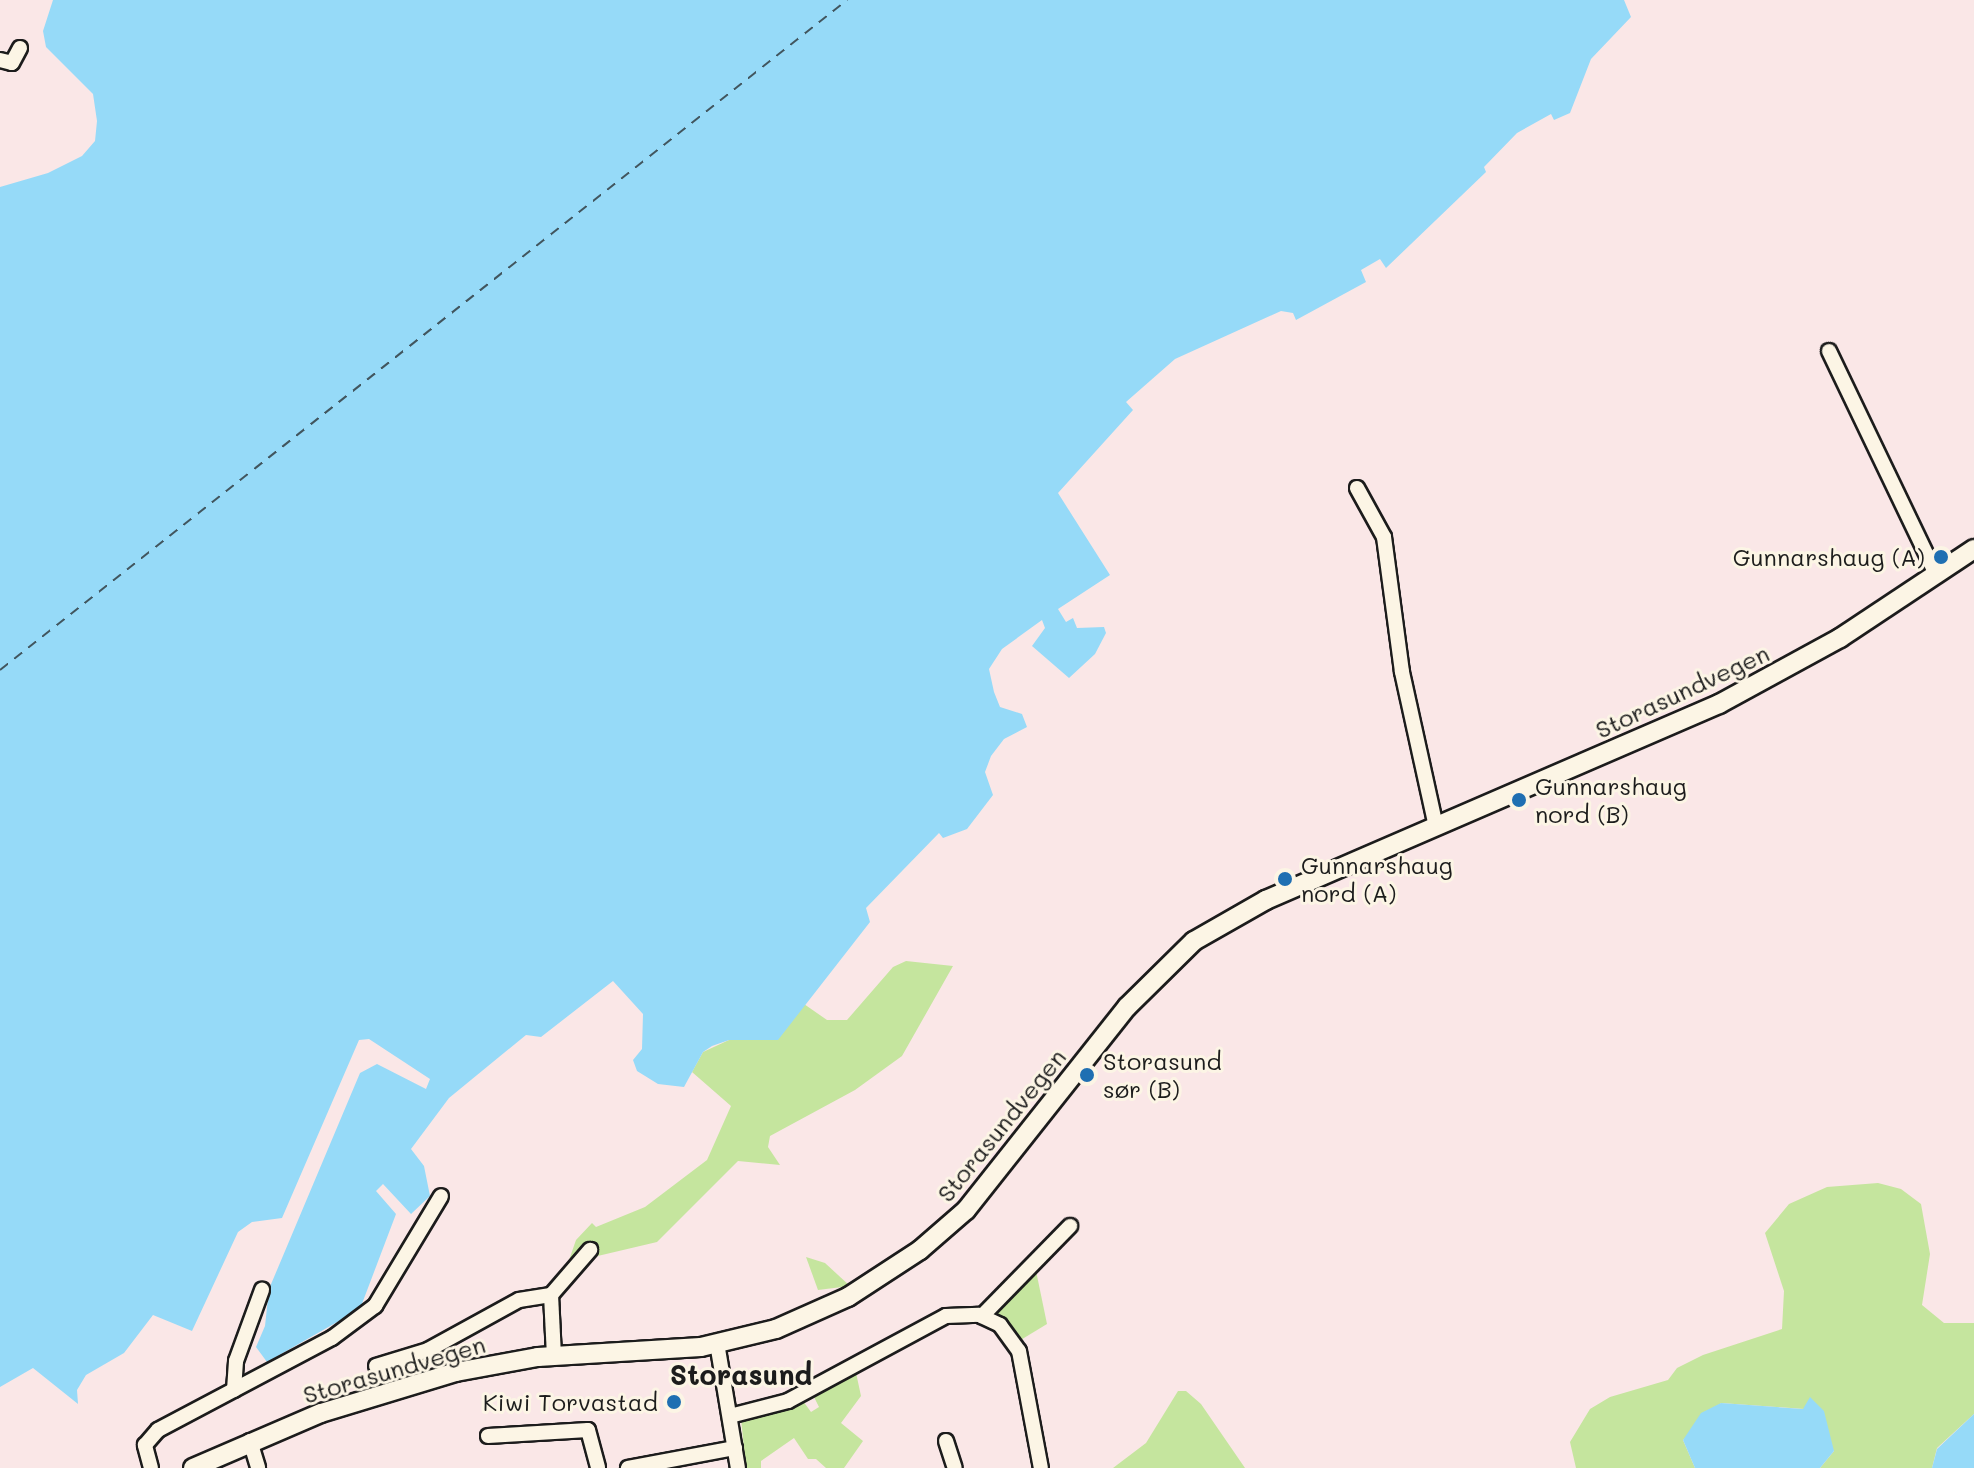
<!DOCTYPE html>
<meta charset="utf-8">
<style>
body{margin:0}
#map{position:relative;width:1974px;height:1468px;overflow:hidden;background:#fae7e7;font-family:Mali,sans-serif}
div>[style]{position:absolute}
.green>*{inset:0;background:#c5e59e}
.water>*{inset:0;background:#96daf8}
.ferry>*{height:2px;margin-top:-1px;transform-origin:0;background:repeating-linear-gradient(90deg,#41555e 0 10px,transparent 0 18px)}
.roads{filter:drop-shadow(2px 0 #1c1c1c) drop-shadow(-2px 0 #1c1c1c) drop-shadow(0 2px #1c1c1c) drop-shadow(0 -2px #1c1c1c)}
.minor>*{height:14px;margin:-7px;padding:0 7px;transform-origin:7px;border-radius:7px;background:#fcf5e5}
.major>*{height:18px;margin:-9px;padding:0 9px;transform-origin:9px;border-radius:9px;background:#fcf5e5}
.dots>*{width:22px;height:22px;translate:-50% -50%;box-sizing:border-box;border:4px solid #fcf5e5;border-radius:50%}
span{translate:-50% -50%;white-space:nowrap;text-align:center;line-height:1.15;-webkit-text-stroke:6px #fcf5e5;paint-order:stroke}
.poi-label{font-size:24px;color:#1c1c1c}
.right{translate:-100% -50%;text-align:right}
.left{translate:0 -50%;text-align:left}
.street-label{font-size:24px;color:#1c1c1c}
.quarter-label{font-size:28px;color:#1c1c1c;font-weight:700}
</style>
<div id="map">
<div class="green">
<div style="clip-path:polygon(906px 961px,953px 966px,902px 1056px,855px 1090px,770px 1136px,768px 1147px,780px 1165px,738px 1161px,657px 1242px,568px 1263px,576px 1240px,592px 1223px,596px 1227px,645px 1207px,707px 1160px,731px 1106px,692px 1072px,703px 1052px,729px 1040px,778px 1039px,804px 1004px,827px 1020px,847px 1020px,893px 967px)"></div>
<div style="clip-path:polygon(1878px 1183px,1901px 1189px,1921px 1204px,1930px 1254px,1922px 1305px,1944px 1323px,1974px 1323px,1974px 1414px,1937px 1448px,1932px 1468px,1820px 1468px,1834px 1451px,1804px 1409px,1721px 1403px,1683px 1440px,1695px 1468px,1576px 1468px,1570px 1442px,1590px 1409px,1610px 1397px,1668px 1380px,1677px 1368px,1703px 1355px,1782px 1329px,1784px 1291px,1765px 1233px,1789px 1204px,1827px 1187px)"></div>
<div style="clip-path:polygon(806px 1257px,825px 1263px,850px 1286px,818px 1290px)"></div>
<div style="clip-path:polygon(1035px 1266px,1047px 1324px,1019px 1341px,993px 1309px)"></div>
<div style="clip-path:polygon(855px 1368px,861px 1396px,841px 1423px,863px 1441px,844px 1468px,826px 1468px,816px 1459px,808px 1459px,794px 1438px,761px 1461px,761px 1468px,746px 1468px,741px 1419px,803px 1401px,811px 1412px,819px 1407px,812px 1393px)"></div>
<div style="clip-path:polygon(1178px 1391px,1186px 1391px,1201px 1404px,1245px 1468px,1113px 1468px,1146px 1443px)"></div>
</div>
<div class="water">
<div style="clip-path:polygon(53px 0,1624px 0,1631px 17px,1591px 59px,1570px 113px,1554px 120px,1551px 114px,1517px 133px,1484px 167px,1486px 172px,1386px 268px,1380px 259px,1361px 270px,1366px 282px,1296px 320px,1293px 313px,1281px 311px,1175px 359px,1126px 402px,1133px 410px,1058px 493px,1110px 575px,1058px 609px,1066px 622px,1073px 618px,1077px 628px,1104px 627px,1106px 633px,1095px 654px,1069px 678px,1032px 646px,1045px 628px,1042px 620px,1002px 649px,989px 669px,994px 692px,1000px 707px,1022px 714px,1027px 727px,1004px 739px,991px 756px,985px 772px,993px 795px,967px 829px,943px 838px,939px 833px,866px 908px,870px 922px,778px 1040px,729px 1040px,712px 1046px,703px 1052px,684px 1087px,658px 1084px,637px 1071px,633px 1060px,642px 1049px,643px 1014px,613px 981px,541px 1037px,526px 1035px,449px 1098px,411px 1149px,424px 1166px,430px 1196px,411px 1214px,383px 1184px,376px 1191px,396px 1214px,360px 1309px,267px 1362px,256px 1347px,265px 1326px,269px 1289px,360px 1073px,377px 1064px,426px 1089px,430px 1079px,369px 1039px,359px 1040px,282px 1218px,252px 1222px,238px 1232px,192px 1331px,153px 1315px,124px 1353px,86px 1375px,77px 1390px,78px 1404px,33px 1368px,0 1387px,0 187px,48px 173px,82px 156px,95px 141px,97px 121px,93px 94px,46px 47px,43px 31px)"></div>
<div style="clip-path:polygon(1810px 1397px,1824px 1411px,1834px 1451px,1820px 1468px,1695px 1468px,1683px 1440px,1701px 1413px,1721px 1403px,1803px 1409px)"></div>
<div style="clip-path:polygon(1974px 1414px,1974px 1468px,1932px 1468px,1937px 1449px)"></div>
</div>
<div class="ferry">
<div style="left:0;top:670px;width:1080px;rotate:-38.34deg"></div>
</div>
<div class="roads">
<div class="minor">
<div style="left:0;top:60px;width:12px;rotate:14deg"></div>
<div style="left:12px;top:63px;width:17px;rotate:-62deg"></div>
<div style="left:1829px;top:351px;width:247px;rotate:64.4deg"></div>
<div style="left:1357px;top:488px;width:56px;rotate:61.1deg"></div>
<div style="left:1384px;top:537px;width:136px;rotate:82.4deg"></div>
<div style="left:1402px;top:672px;width:159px;rotate:77.6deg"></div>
<div style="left:982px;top:1316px;width:126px;rotate:-45.6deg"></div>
<div style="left:717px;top:1343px;width:127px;rotate:80.5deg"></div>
<div style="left:554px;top:1356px;width:61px;rotate:-92.8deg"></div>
<div style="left:551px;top:1295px;width:60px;rotate:-49.1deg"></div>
<div style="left:376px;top:1366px;width:54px;rotate:-17.1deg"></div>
<div style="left:428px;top:1350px;width:104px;rotate:-28.8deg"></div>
<div style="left:519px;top:1300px;width:32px;rotate:-9deg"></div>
<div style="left:234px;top:1390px;width:29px;rotate:-86deg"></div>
<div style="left:236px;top:1361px;width:76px;rotate:-69.9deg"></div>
<div style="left:730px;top:1416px;width:60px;rotate:-14.5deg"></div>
<div style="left:788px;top:1401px;width:179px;rotate:-28.3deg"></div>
<div style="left:946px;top:1316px;width:33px;rotate:-2deg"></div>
<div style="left:979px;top:1315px;width:23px;rotate:25deg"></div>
<div style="left:1000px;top:1325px;width:32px;rotate:54deg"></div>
<div style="left:1019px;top:1351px;width:119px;rotate:79.4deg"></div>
<div style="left:488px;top:1436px;width:100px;rotate:-3.4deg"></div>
<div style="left:588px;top:1430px;width:39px;rotate:75deg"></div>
<div style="left:250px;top:1441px;width:28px;rotate:73deg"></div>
<div style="left:946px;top:1441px;width:28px;rotate:72deg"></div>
<div style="left:151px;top:1468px;width:24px;rotate:-105deg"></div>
<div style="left:145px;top:1445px;width:20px;rotate:-49deg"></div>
<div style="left:158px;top:1430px;width:197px;rotate:-27.9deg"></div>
<div style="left:332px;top:1338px;width:54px;rotate:-36.7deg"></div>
<div style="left:375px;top:1306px;width:128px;rotate:-59deg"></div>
<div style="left:628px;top:1468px;width:109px;rotate:-10.6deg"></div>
</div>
<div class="major">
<div style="left:193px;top:1468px;width:139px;rotate:-23.3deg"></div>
<div style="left:321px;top:1413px;width:141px;rotate:-16.9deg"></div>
<div style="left:456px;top:1372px;width:83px;rotate:-10.4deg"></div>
<div style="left:538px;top:1357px;width:163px;rotate:-3.5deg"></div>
<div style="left:701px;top:1347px;width:77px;rotate:-13.5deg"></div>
<div style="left:776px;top:1329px;width:79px;rotate:-24deg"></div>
<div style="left:848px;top:1297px;width:86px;rotate:-33.1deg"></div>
<div style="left:920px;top:1250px;width:61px;rotate:-41deg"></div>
<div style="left:966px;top:1210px;width:259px;rotate:-51.6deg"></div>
<div style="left:1127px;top:1007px;width:94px;rotate:-44.6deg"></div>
<div style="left:1194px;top:941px;width:83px;rotate:-29.7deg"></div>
<div style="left:1266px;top:900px;width:494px;rotate:-23.4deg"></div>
<div style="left:1719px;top:704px;width:138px;rotate:-28.6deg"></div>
<div style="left:1840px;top:638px;width:161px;rotate:-33.6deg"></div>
</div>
</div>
<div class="dots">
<div style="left:1941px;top:557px;background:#1f6fb2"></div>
<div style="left:1519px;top:800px;background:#1f6fb2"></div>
<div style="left:1285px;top:879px;background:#1f6fb2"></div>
<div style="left:1087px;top:1075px;background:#1f6fb2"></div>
<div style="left:674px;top:1402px;background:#1f6fb2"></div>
</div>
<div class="poi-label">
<span class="right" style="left:1925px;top:557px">Gunnarshaug (A)</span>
<span class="left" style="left:1535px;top:800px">Gunnarshaug<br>nord (B)</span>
<span class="left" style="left:1301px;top:879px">Gunnarshaug<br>nord (A)</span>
<span class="left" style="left:1103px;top:1075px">Storasund<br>sør (B)</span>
<span class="right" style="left:658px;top:1402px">Kiwi Torvastad</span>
</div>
<div class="street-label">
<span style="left:1682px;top:691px;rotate:-25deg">Storasundvegen</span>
<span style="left:1001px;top:1125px;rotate:-51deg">Storasundvegen</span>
<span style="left:394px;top:1369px;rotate:-16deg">Storasundvegen</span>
</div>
<div class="quarter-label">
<span style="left:741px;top:1374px">Storasund</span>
</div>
</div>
